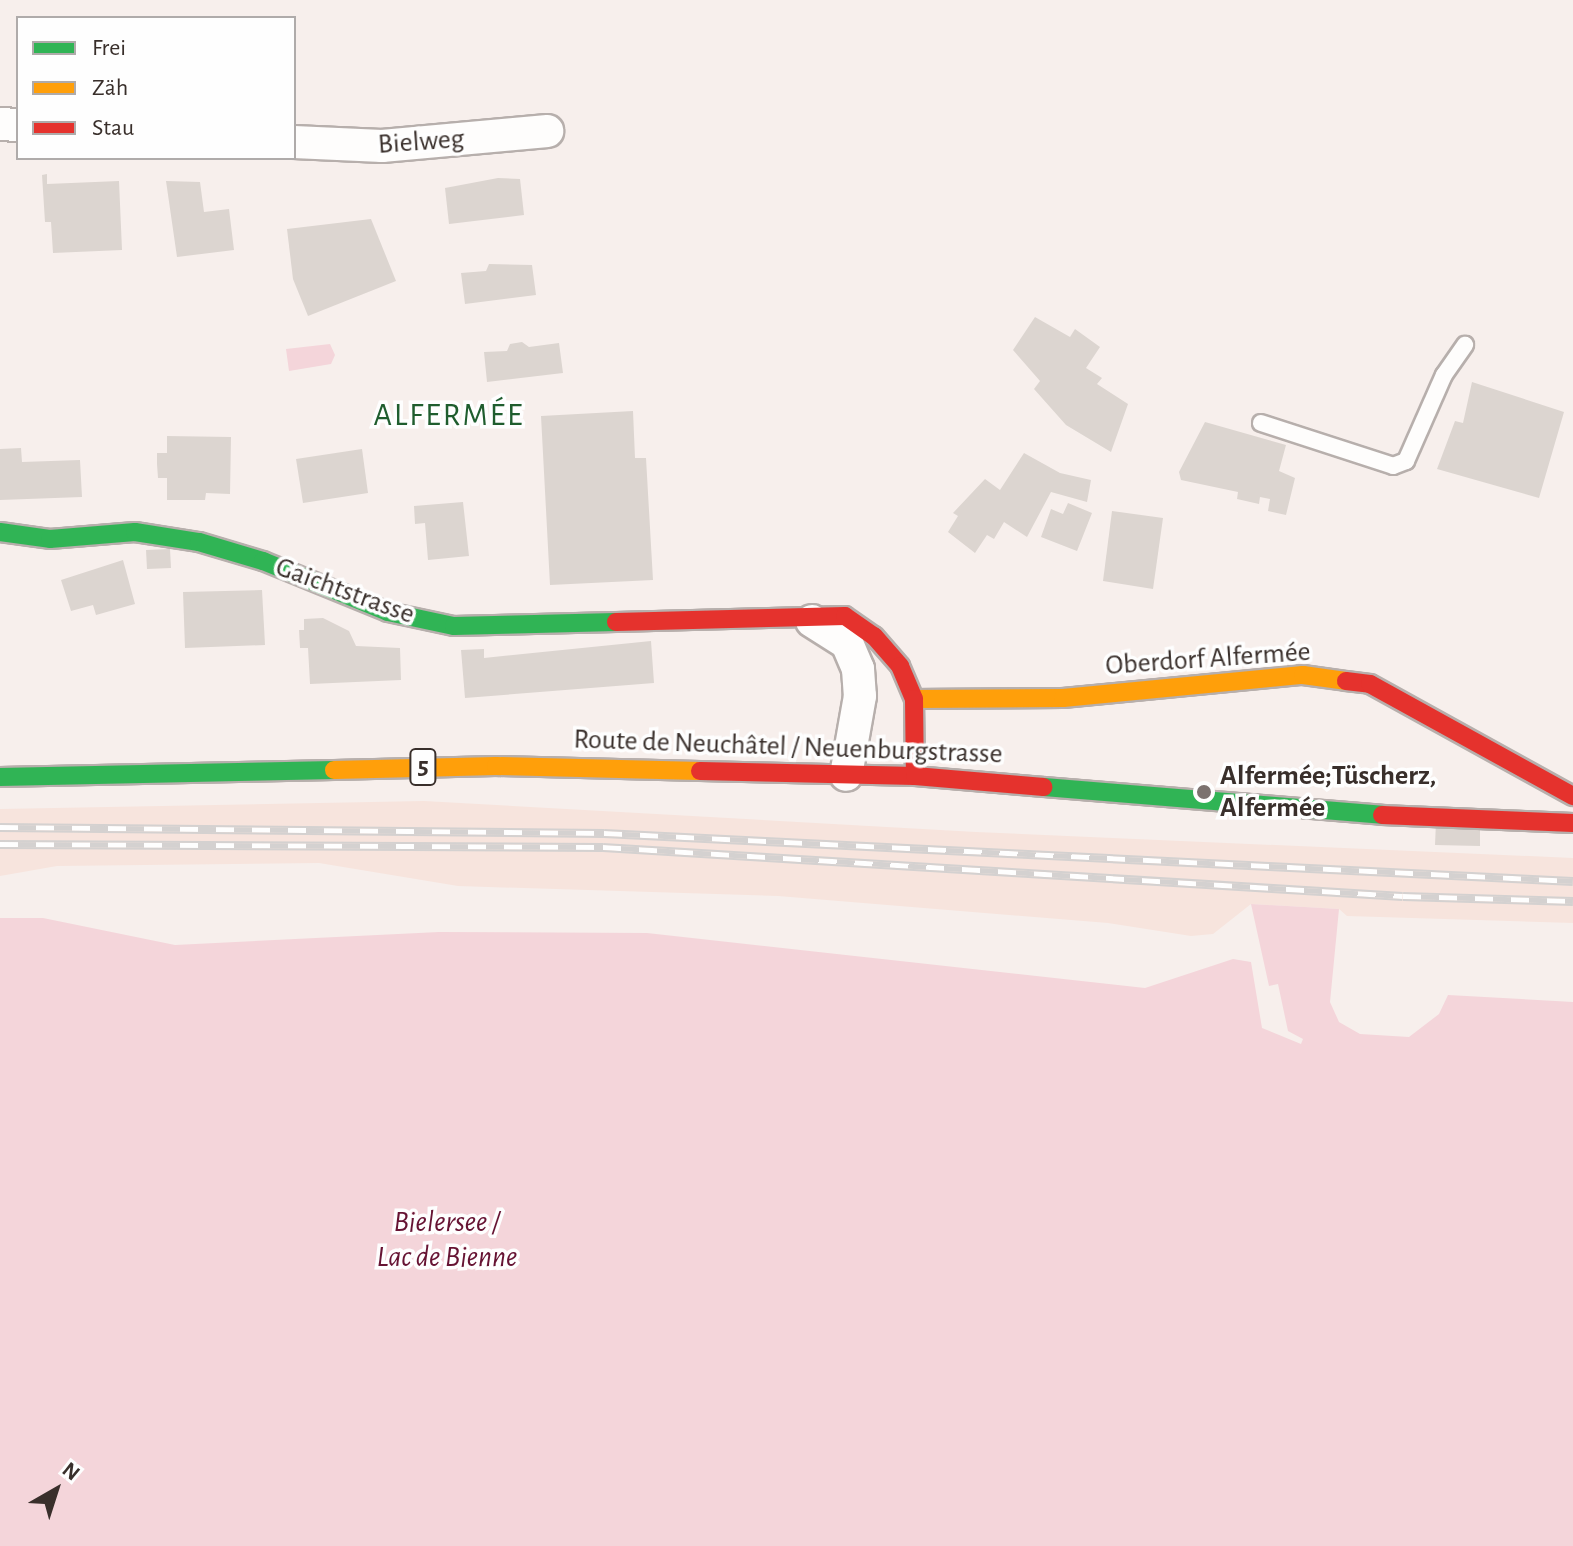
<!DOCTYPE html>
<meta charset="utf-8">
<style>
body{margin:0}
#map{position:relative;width:1573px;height:1546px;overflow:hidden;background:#f7efec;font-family:"Alegreya Sans",sans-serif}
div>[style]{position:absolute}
.built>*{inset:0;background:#f7e4dd}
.water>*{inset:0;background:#f4d5da}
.building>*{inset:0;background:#dcd5d0}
.roads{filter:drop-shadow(2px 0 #b7afac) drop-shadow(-2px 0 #b7afac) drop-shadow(0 2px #b7afac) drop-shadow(0 -2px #b7afac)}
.lane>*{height:16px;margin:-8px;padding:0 8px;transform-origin:8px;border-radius:8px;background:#fefdfc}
.street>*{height:32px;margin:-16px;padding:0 16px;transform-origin:16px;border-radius:16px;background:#fefdfc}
.fast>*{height:18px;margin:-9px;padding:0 9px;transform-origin:9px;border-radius:9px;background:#30b455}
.slow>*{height:18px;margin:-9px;padding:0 9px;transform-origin:9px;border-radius:9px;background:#ff9f0a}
.jam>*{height:18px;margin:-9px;padding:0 9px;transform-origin:9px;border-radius:9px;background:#e5322d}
.rail>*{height:9px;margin-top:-4.5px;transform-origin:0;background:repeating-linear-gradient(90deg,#fefefe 0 18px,#d4d1d0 0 36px);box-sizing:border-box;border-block:2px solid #d4d1d0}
.dots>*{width:22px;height:22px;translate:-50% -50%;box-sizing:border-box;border:4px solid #fefefe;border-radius:50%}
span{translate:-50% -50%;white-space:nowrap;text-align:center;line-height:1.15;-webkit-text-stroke:7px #fefefe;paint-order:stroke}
.shield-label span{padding:2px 6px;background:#fefefe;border:2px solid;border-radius:6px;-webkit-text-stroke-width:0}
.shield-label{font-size:26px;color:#392f2b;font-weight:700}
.street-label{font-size:28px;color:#392f2b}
.poi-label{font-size:28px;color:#392f2b;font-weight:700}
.left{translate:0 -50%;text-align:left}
.water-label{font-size:30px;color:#661333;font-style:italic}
.quarter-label{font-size:32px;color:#1f5d2e;letter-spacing:2px}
.legend{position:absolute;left:16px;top:16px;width:280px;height:144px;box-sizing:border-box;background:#fefefe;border:2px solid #afabaa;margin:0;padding:10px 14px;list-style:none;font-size:24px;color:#392f2b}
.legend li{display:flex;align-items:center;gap:16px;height:40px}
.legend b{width:40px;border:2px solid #afabaa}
.north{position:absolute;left:16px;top:1450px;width:80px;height:80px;-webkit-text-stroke:6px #fefefe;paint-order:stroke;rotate:39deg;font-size:22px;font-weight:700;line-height:32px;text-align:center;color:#392f2b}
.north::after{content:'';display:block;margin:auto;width:28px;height:36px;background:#392f2b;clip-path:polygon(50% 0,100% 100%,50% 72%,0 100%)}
</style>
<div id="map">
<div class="built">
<div style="clip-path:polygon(424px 801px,976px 832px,1573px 858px,1573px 923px,1347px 916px,1339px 909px,1251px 904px,1213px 934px,1191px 936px,1108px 923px,778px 896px,458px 886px,319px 863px,57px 866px,0 876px,0 809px)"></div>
</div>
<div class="water">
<div style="clip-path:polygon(330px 344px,335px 355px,331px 364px,289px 371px,286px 349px)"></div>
<div style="clip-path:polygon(1251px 904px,1339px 909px,1330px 1002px,1339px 1022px,1360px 1034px,1409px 1037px,1439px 1014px,1448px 995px,1573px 1002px,1573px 1546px,0 1546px,0 918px,43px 918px,175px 945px,439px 932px,647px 933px,1145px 988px,1233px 959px,1251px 962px,1262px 1028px,1301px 1044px,1303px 1039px,1288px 1031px,1278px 984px,1269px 986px)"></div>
</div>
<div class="building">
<div style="clip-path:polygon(47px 174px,47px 184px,119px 181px,122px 250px,53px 253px,51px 222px,45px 222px,42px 175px)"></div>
<div style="clip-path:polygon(498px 178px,520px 179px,524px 215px,449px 224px,445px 188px)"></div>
<div style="clip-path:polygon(166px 181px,200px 182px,204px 212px,229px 209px,234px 250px,177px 257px)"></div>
<div style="clip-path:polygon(371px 219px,396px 281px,308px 316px,293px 279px,287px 229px)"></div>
<div style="clip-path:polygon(489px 264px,532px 265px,536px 295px,465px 304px,461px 273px,486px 271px)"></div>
<div style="clip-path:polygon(1035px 317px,1070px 337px,1075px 329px,1100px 347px,1086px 368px,1102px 378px,1097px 384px,1128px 404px,1111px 452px,1066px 425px,1034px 389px,1040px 381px,1013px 350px)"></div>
<div style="clip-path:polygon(522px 342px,529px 347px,559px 343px,563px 373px,487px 382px,484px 352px,507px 351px,510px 344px)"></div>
<div style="clip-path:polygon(1472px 382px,1564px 412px,1539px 498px,1437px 469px,1455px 421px,1463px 423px)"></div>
<div style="clip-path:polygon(633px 411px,635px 458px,646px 458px,653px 580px,550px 585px,541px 416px)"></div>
<div style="clip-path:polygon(1205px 422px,1286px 445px,1279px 471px,1295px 478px,1286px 515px,1268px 511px,1270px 499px,1260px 497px,1259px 504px,1237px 499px,1238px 492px,1181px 480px,1179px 472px)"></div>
<div style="clip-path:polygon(167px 436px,231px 437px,230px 494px,206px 493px,205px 500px,167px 500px,167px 478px,158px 478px,157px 464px,157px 453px,167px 453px)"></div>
<div style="clip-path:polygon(21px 448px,22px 462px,80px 460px,82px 497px,0 500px,0 449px)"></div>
<div style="clip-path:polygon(362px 449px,368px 493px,303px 503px,296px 459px)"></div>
<div style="clip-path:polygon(1024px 453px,1060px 473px,1091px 480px,1087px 502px,1051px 492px,1027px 537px,1004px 522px,994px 539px,987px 535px,975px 553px,948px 532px,958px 516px,953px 513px,985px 479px,1000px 490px)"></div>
<div style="clip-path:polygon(463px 502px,469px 556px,428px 560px,425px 523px,415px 524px,414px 506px)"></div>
<div style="clip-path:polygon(1068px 503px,1092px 513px,1077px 551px,1041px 537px,1051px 509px,1063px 514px)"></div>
<div style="clip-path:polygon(1112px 511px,1163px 518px,1153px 589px,1103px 581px)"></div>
<div style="clip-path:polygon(170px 549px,171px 568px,147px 569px,146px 550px)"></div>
<div style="clip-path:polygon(123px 560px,135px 604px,96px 615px,93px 605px,71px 611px,61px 580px)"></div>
<div style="clip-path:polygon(262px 590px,265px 645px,185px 648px,183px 592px)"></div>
<div style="clip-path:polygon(323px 618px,349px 631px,356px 646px,400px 648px,401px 680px,310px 684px,308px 648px,300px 648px,299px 630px,304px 630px,304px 619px)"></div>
<div style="clip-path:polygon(651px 641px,654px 683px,465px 698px,461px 650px,484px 649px,484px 658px)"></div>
<div style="clip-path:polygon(1436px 822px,1480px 824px,1480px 846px,1435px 845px)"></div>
</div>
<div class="roads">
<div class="lane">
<div style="left:1261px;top:423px;width:139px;rotate:18deg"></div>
<div style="left:1393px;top:466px;width:14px;rotate:-21deg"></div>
<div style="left:1406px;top:461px;width:94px;rotate:-66.2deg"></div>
<div style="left:1444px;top:375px;width:37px;rotate:-55deg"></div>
</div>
<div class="street">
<div style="left:0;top:124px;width:18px;rotate:3deg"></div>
<div style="left:294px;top:142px;width:88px;rotate:2.6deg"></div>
<div style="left:382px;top:146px;width:166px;rotate:-5.2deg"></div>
<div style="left:812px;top:621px;width:41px;rotate:32.2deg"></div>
<div style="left:847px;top:643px;width:28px;rotate:67deg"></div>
<div style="left:858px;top:669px;width:27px;rotate:86deg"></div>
<div style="left:860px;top:696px;width:80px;rotate:100deg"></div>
</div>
<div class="fast">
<div style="left:0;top:532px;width:50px;rotate:8deg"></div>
<div style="left:50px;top:539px;width:85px;rotate:-4.7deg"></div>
<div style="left:135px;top:532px;width:65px;rotate:8.9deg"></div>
<div style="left:199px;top:542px;width:67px;rotate:16.5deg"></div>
<div style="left:263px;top:561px;width:135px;rotate:22.2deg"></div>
<div style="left:388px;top:612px;width:67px;rotate:12deg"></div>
<div style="left:454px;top:626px;width:162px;rotate:-1.4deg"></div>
<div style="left:0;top:777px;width:334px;rotate:-1.2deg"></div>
<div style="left:1044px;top:787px;width:339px;rotate:4.7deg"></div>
</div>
<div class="slow">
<div style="left:914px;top:699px;width:149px;rotate:-0.4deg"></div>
<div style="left:1063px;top:698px;width:241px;rotate:-5.5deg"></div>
<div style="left:1303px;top:675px;width:43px;rotate:7.9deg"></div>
<div style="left:334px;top:770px;width:162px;rotate:-1.4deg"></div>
<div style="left:496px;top:766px;width:204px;rotate:1.4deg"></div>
</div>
<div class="jam">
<div style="left:616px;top:622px;width:229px;rotate:-1.5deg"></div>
<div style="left:845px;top:616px;width:35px;rotate:35deg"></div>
<div style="left:874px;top:636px;width:40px;rotate:49deg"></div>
<div style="left:900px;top:666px;width:36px;rotate:67deg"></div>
<div style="left:914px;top:699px;width:77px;rotate:89.3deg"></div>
<div style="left:1346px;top:681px;width:24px;rotate:7deg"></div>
<div style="left:1370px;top:684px;width:232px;rotate:28.9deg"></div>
<div style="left:700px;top:771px;width:215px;rotate:1.3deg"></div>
<div style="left:915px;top:776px;width:129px;rotate:4.9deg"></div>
<div style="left:1382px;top:815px;width:191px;rotate:2.4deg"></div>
</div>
</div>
<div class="rail">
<div style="left:0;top:827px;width:604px;rotate:0.57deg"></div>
<div style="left:604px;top:833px;width:970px;rotate:2.84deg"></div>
<div style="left:0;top:844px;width:603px;rotate:0.29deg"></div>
<div style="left:603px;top:847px;width:801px;rotate:3.5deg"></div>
<div style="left:1403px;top:896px;width:170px;rotate:1.7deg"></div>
</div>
<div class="dots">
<div style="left:1204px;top:792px;background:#7c726f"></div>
</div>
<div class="shield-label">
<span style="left:423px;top:767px">5</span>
</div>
<div class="street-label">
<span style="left:421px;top:142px;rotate:-4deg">Bielweg</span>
<span style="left:345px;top:591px;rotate:20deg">Gaichtstrasse</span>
<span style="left:1208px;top:659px;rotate:-4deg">Oberdorf Alfermée</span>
<span style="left:788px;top:747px;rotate:2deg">Route de Neuchâtel / Neuenburgstrasse</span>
</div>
<div class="poi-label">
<span class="left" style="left:1220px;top:792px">Alfermée;Tüscherz,<br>Alfermée</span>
</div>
<div class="water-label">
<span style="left:447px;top:1239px">Bielersee /<br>Lac de Bienne</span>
</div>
<div class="quarter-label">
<span style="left:449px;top:415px">ALFERMÉE</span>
</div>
<ul class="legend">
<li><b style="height:10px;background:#30b455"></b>Frei</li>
<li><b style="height:10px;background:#ff9f0a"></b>Zäh</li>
<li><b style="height:10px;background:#e5322d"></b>Stau</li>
</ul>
<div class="north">N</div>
</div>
